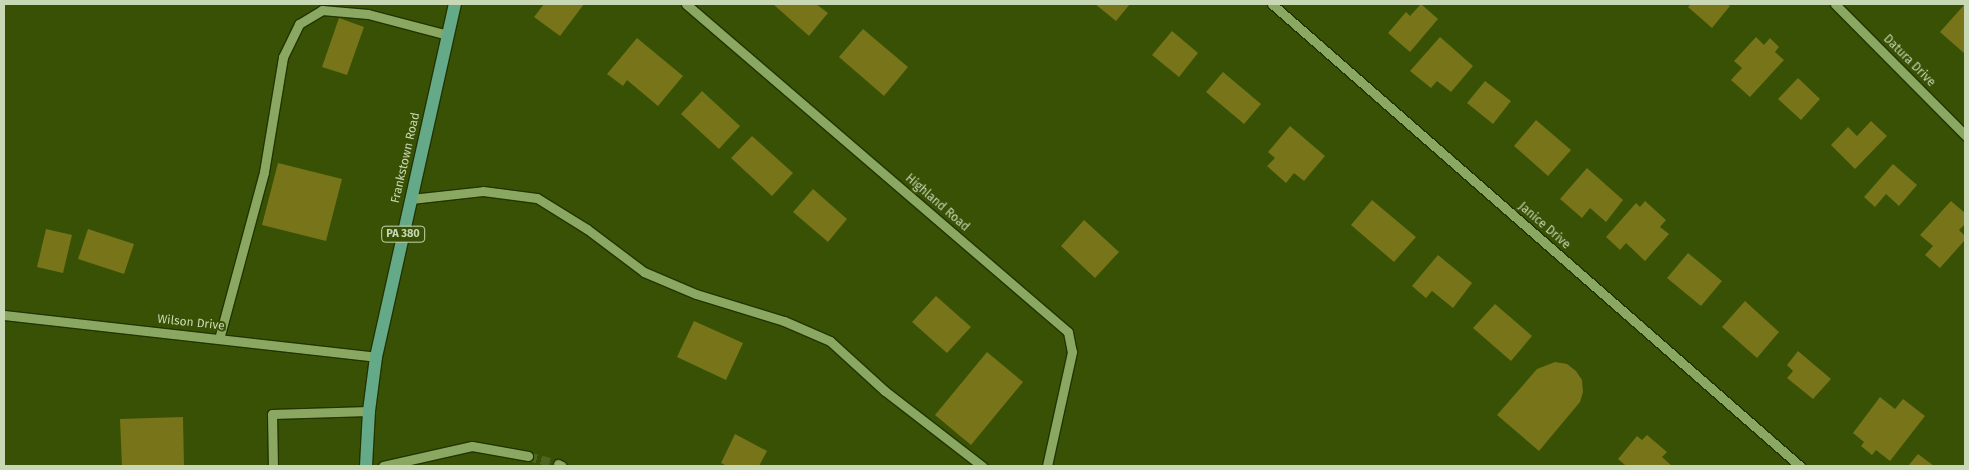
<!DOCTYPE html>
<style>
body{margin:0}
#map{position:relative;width:1969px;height:470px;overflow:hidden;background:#385104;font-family:"Fira Sans",sans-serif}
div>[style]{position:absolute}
.building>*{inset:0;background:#77741a}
.minor-tunnel>*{height:9px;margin-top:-4.5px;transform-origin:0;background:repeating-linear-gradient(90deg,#4e651f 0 9px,transparent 0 13.5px)}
.roads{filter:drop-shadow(1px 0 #223400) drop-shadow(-1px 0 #223400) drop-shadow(0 1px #223400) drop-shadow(0 -1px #223400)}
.minor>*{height:9px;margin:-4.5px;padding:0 4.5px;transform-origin:4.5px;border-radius:4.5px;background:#8ba863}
.major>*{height:12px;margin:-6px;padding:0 6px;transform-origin:6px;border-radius:6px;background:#64aa89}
span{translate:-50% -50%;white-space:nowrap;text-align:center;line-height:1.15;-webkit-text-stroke:4px #385104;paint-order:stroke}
.shield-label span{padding:1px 4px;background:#385104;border:1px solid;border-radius:4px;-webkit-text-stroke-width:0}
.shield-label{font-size:11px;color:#c8d8b5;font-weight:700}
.street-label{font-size:12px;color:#c8d8b5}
.frame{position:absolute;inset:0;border:5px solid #c8d8b5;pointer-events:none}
</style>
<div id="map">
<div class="building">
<div style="clip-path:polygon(544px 4px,584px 4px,560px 36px,534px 17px)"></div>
<div style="clip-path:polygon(773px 4px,816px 4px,828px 13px,809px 36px)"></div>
<div style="clip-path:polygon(1095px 4px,1130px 4px,1116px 21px)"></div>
<div style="clip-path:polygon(1421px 4px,1438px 19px,1410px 52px,1388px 33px,1406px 12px,1410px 16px)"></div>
<div style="clip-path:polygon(1691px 4px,1727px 4px,1730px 6px,1712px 28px,1688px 7px)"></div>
<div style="clip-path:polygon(1965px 4px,1965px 54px,1940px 32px)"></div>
<div style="clip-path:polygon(339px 18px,364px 27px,347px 75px,322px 67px)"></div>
<div style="clip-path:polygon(863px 29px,908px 67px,884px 96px,839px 57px)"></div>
<div style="clip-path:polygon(1172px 31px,1198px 53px,1179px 77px,1152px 55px)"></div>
<div style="clip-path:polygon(1440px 37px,1473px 66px,1451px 92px,1437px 81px,1431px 88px,1410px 71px)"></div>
<div style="clip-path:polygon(1756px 37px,1764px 45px,1770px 38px,1779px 47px,1775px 52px,1784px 60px,1750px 97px,1731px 80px,1742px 68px,1734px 61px)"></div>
<div style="clip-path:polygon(637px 38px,683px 76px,658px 106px,627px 80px,623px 86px,607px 74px)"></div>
<div style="clip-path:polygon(1223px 72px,1261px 104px,1244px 124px,1206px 92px)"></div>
<div style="clip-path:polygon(1798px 78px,1820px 99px,1801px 120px,1778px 99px)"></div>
<div style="clip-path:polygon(1485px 81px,1511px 101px,1493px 124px,1467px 103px)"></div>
<div style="clip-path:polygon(702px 91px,740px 126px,719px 149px,681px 114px)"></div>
<div style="clip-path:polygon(1536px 120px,1571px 150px,1548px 176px,1514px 146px)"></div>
<div style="clip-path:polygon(1871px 121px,1887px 136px,1855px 169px,1831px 145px,1848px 127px,1857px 136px)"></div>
<div style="clip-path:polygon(1290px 126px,1325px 156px,1304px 181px,1294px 173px,1286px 183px,1267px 166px,1275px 158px,1268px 152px)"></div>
<div style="clip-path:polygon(752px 136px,793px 173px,772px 196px,731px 158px)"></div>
<div style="clip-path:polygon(278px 163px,342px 179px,326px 241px,262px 225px)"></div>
<div style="clip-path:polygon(1893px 164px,1917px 185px,1899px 206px,1886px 194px,1875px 207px,1864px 197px)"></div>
<div style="clip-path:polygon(1587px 168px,1623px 200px,1606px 222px,1590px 208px,1582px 218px,1560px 199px)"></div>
<div style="clip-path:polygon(813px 189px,847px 219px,828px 242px,793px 212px)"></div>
<div style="clip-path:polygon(1372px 200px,1416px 237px,1394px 262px,1351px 225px)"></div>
<div style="clip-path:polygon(1645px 201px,1666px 220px,1660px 227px,1669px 234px,1645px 261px,1626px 243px,1620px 250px,1606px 237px,1636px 203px,1640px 207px)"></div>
<div style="clip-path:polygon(1951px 201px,1965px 213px,1965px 224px,1959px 230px,1965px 236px,1965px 240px,1940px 268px,1925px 255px,1933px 246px,1920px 235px)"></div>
<div style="clip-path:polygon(1084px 220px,1119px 252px,1095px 278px,1061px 246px)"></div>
<div style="clip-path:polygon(46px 229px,72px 235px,63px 273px,37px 267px)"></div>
<div style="clip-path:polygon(88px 229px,134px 244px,124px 274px,78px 259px)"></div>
<div style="clip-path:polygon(1688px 253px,1722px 281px,1701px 306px,1667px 278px)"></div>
<div style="clip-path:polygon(1438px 255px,1472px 283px,1453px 308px,1432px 291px,1426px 298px,1412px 286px)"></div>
<div style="clip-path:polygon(936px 296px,971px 327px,947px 353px,912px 322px)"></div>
<div style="clip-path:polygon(1745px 301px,1779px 332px,1757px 358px,1722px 327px)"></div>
<div style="clip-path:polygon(1495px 304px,1532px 336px,1511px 361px,1473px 328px)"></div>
<div style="clip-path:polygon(694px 321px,743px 343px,726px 380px,677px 357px)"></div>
<div style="clip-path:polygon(1798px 351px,1831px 379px,1813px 399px,1787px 378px,1793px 371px,1787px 365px)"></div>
<div style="clip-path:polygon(987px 352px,1023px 382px,971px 445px,935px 415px)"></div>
<div style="clip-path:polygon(1555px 362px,1567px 364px,1576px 371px,1582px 380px,1583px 392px,1580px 402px,1539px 451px,1497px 415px,1537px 369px)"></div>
<div style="clip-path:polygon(1880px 397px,1895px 409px,1903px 399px,1925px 416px,1890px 461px,1876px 450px,1872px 455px,1861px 446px,1864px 442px,1853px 433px)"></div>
<div style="clip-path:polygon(183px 417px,184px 466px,122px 466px,120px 419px)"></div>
<div style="clip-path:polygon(735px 434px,767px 451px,759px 466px,727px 466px,721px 463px)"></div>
<div style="clip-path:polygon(1647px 435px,1667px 452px,1662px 457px,1672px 466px,1623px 466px,1625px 465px,1618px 459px,1637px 436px,1642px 440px)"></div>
<div style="clip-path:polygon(1918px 454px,1934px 466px,1908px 466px)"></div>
</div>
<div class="minor-tunnel">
<div style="left:528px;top:456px;width:31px;rotate:15deg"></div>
</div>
<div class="roads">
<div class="minor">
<div style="left:686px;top:4px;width:503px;rotate:40.65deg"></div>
<div style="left:1068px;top:332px;width:20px;rotate:79deg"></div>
<div style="left:1072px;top:352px;width:117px;rotate:102.4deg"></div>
<div style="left:1272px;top:4px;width:702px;rotate:41.19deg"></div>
<div style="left:1835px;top:4px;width:185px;rotate:45.2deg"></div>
<div style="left:411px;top:199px;width:72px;rotate:-6.3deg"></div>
<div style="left:483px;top:191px;width:54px;rotate:7.4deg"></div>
<div style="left:537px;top:198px;width:59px;rotate:31.8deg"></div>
<div style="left:587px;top:229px;width:71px;rotate:37deg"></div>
<div style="left:644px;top:272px;width:56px;rotate:22.9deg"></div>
<div style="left:696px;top:294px;width:92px;rotate:17.1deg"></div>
<div style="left:784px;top:321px;width:50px;rotate:23.5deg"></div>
<div style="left:830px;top:341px;width:74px;rotate:42.3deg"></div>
<div style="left:885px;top:391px;width:123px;rotate:37.7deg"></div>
<div style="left:4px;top:315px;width:374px;rotate:6.4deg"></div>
<div style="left:219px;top:339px;width:173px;rotate:-74.9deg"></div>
<div style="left:264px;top:172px;width:117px;rotate:-80.6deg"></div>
<div style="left:283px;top:57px;width:37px;rotate:-64deg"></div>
<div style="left:299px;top:24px;width:27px;rotate:-31deg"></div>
<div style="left:322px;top:10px;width:46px;rotate:5deg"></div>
<div style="left:368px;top:14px;width:83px;rotate:14.7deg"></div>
<div style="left:558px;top:464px;width:4px;rotate:27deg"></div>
<div style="left:273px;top:466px;width:52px;rotate:-91.1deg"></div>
<div style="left:272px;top:414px;width:97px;rotate:-1.8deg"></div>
<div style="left:383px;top:466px;width:91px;rotate:-12.7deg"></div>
<div style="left:472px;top:446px;width:57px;rotate:10.1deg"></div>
</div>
<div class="major">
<div style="left:366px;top:466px;width:55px;rotate:-86.9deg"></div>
<div style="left:369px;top:411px;width:54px;rotate:-82.6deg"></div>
<div style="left:376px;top:357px;width:362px;rotate:-77.4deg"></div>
</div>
</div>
<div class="shield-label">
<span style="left:403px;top:234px">PA 380</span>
</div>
<div class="street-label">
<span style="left:1909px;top:61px;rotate:45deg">Datura Drive</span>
<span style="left:406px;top:158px;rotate:-77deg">Frankstown Road</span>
<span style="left:937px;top:203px;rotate:41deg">Highland Road</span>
<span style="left:1544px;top:226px;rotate:41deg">Janice Drive</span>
<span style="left:191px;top:323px;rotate:6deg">Wilson Drive</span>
</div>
<div class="frame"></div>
</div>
